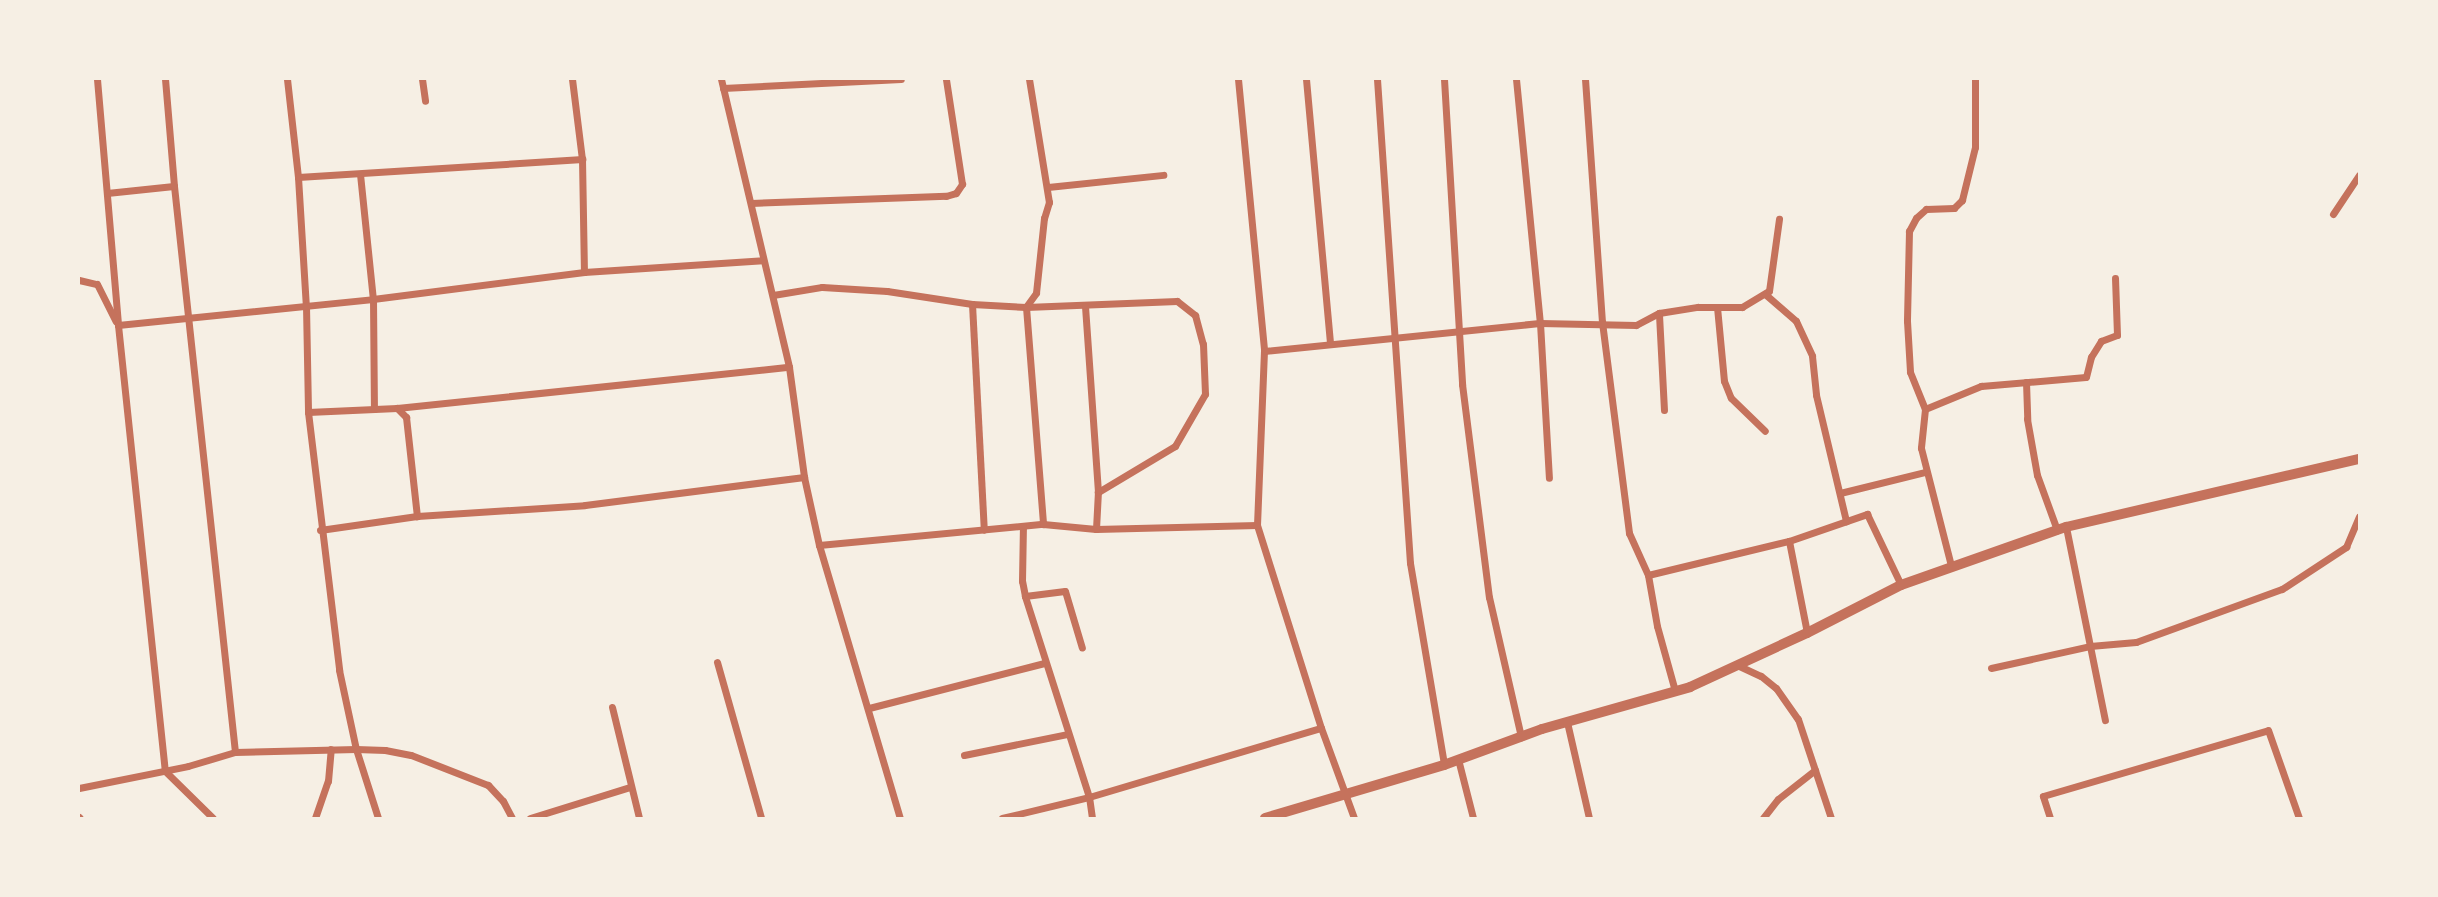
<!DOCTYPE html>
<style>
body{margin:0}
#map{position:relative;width:2438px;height:897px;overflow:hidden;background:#f6efe4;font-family:Commissioner,sans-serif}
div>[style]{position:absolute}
.minor>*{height:7px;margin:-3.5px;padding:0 3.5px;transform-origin:3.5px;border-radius:3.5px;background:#c5725c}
.tertiary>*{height:10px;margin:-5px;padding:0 5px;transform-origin:5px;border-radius:5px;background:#c5725c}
span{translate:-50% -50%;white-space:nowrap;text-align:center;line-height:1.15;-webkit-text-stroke:7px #f6efe4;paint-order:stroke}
.frame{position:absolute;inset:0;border:80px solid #f6efe4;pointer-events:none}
</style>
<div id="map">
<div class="minor">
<div style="left:97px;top:79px;width:247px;rotate:85.1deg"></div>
<div style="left:118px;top:325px;width:448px;rotate:84deg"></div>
<div style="left:165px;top:771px;width:67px;rotate:44.4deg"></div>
<div style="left:287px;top:79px;width:99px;rotate:83.6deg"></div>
<div style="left:298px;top:177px;width:129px;rotate:86.5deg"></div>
<div style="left:306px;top:306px;width:106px;rotate:88.9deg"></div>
<div style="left:308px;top:412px;width:260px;rotate:83.1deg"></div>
<div style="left:339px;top:670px;width:81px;rotate:77.9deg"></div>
<div style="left:356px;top:749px;width:29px;rotate:2deg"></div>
<div style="left:385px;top:750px;width:26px;rotate:11deg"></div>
<div style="left:411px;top:755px;width:83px;rotate:21.3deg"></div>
<div style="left:488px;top:785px;width:22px;rotate:47deg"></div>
<div style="left:503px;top:801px;width:19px;rotate:62deg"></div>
<div style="left:422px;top:79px;width:22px;rotate:82deg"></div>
<div style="left:572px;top:79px;width:81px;rotate:82.9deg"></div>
<div style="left:582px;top:159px;width:113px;rotate:89deg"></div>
<div style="left:721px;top:79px;width:296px;rotate:76.7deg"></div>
<div style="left:789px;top:367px;width:111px;rotate:82.2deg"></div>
<div style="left:804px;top:477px;width:70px;rotate:77.6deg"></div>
<div style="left:819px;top:545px;width:285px;rotate:73.5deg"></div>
<div style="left:1029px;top:79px;width:125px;rotate:80.8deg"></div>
<div style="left:1049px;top:202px;width:17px;rotate:107deg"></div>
<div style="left:1044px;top:218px;width:75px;rotate:96.1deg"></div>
<div style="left:1036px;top:293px;width:17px;rotate:126deg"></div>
<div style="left:1026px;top:307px;width:218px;rotate:85.5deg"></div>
<div style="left:1238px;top:79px;width:273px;rotate:84.5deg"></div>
<div style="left:1306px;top:79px;width:264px;rotate:84.8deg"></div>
<div style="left:1377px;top:79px;width:485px;rotate:86.1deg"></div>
<div style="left:1410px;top:563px;width:205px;rotate:80.4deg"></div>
<div style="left:1444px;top:79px;width:306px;rotate:86.6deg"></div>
<div style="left:1462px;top:384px;width:215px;rotate:82.8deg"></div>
<div style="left:1489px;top:597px;width:144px;rotate:77.1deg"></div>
<div style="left:1516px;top:79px;width:245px;rotate:84.4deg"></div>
<div style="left:1540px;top:323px;width:155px;rotate:86.7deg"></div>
<div style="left:1585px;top:79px;width:244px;rotate:86deg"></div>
<div style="left:1602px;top:322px;width:213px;rotate:82.7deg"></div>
<div style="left:1629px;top:533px;width:46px;rotate:65.7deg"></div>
<div style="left:1975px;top:79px;width:68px;rotate:90deg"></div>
<div style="left:1975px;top:147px;width:55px;rotate:103.8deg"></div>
<div style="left:1962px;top:200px;width:11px;rotate:135deg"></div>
<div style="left:1954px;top:208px;width:28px;rotate:178deg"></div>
<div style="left:1926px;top:209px;width:13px;rotate:138deg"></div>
<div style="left:1916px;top:218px;width:15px;rotate:118deg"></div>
<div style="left:1909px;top:231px;width:90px;rotate:91.3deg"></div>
<div style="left:1907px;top:321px;width:51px;rotate:86.6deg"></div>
<div style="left:1910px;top:372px;width:40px;rotate:68deg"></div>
<div style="left:1925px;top:409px;width:61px;rotate:-22.3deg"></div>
<div style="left:1981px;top:386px;width:105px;rotate:-4.9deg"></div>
<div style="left:2086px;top:377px;width:21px;rotate:-76deg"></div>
<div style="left:2091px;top:357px;width:19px;rotate:-58deg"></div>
<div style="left:2101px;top:341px;width:17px;rotate:-21deg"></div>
<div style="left:2117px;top:335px;width:57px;rotate:-92deg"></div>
<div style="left:723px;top:88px;width:178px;rotate:-2.9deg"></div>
<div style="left:360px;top:174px;width:126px;rotate:84.1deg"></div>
<div style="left:373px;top:299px;width:110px;rotate:89.5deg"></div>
<div style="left:298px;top:177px;width:285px;rotate:-3.6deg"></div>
<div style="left:174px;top:186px;width:569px;rotate:83.85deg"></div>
<div style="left:1048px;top:187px;width:116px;rotate:-6deg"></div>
<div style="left:107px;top:193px;width:67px;rotate:-6deg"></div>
<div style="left:174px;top:186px;width:107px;rotate:-94.8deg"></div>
<div style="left:751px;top:203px;width:195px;rotate:-2.1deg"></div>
<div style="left:946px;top:196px;width:10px;rotate:-17deg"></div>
<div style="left:956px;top:193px;width:11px;rotate:-56deg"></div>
<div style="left:962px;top:184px;width:106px;rotate:-98.7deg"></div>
<div style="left:2333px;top:214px;width:47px;rotate:-56.3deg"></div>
<div style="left:79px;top:280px;width:18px;rotate:13deg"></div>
<div style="left:97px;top:284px;width:42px;rotate:63.4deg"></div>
<div style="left:1765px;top:294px;width:41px;rotate:41.1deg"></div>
<div style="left:1796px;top:321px;width:38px;rotate:65deg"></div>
<div style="left:1812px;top:356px;width:39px;rotate:84deg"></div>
<div style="left:1816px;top:395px;width:130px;rotate:76.6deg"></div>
<div style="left:773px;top:295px;width:50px;rotate:-9.3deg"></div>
<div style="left:822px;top:287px;width:65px;rotate:3.5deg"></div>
<div style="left:887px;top:291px;width:86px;rotate:8.7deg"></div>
<div style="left:972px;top:304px;width:54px;rotate:3.2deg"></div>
<div style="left:1026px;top:307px;width:151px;rotate:-2.3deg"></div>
<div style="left:1177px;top:301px;width:23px;rotate:38deg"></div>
<div style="left:1195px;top:315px;width:30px;rotate:75deg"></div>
<div style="left:1203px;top:344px;width:50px;rotate:87.7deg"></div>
<div style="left:1205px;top:394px;width:60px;rotate:120deg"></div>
<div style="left:1175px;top:446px;width:90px;rotate:149.1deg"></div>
<div style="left:972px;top:304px;width:226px;rotate:87deg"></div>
<div style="left:1717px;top:307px;width:74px;rotate:84.6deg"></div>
<div style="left:1724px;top:381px;width:18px;rotate:68deg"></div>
<div style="left:1731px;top:398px;width:47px;rotate:44.1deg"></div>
<div style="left:118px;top:325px;width:256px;rotate:-5.8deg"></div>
<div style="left:373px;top:299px;width:213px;rotate:-7.3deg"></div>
<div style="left:584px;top:272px;width:179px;rotate:-3.8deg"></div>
<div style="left:2026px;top:382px;width:37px;rotate:88deg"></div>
<div style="left:2027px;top:419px;width:57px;rotate:79.9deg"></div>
<div style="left:2037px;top:475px;width:59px;rotate:70deg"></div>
<div style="left:397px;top:408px;width:13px;rotate:45deg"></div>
<div style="left:406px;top:417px;width:100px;rotate:83.7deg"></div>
<div style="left:1925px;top:409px;width:39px;rotate:96deg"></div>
<div style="left:1921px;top:448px;width:122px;rotate:75.7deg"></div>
<div style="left:1664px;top:410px;width:97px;rotate:-93deg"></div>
<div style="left:1659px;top:313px;width:39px;rotate:-9deg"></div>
<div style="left:1698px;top:307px;width:44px"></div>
<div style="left:1742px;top:307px;width:31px;rotate:-31deg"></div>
<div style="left:1769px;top:291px;width:73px;rotate:-82.1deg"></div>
<div style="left:308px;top:412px;width:89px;rotate:-2.6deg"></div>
<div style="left:397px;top:408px;width:394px;rotate:-6deg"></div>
<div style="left:1840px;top:493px;width:88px;rotate:-13.9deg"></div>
<div style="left:2066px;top:527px;width:197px;rotate:78.6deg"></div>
<div style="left:1096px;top:529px;width:161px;rotate:-1.4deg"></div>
<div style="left:320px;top:530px;width:98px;rotate:-8.2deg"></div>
<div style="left:417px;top:516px;width:168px;rotate:-3.7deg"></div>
<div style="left:585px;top:505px;width:221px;rotate:-7.3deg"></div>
<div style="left:1789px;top:541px;width:94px;rotate:78.9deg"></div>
<div style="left:819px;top:545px;width:225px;rotate:-5.4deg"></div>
<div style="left:1043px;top:524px;width:53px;rotate:5.4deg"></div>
<div style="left:1096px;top:529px;width:37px;rotate:-87deg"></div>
<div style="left:1098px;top:492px;width:186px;rotate:-94deg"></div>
<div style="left:1025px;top:596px;width:40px;rotate:-7.1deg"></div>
<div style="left:1065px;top:591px;width:59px;rotate:73.4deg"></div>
<div style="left:717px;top:662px;width:162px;rotate:74.2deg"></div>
<div style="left:1737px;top:665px;width:26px;rotate:25deg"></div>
<div style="left:1761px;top:676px;width:19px;rotate:39deg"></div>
<div style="left:1776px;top:688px;width:38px;rotate:55deg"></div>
<div style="left:1798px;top:719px;width:104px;rotate:71.6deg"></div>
<div style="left:1991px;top:668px;width:101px;rotate:-12.5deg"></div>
<div style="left:2090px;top:646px;width:46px;rotate:-5deg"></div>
<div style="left:2136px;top:642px;width:155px;rotate:-20deg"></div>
<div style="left:2282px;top:589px;width:77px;rotate:-33.3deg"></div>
<div style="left:2346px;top:547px;width:33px;rotate:-67deg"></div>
<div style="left:1675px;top:691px;width:67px;rotate:-105.5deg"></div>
<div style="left:1657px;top:626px;width:52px;rotate:-100deg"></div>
<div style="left:1648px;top:575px;width:145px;rotate:-13.6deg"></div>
<div style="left:1789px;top:541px;width:83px;rotate:-19.1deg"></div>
<div style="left:1867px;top:514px;width:79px;rotate:64.4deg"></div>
<div style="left:612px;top:707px;width:114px;rotate:76.3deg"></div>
<div style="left:869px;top:708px;width:181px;rotate:-14.4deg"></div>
<div style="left:1567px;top:722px;width:98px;rotate:77.1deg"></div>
<div style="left:964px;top:755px;width:105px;rotate:-11.5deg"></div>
<div style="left:1458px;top:759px;width:61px;rotate:75.7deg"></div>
<div style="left:79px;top:788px;width:111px;rotate:-11.4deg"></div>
<div style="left:188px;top:766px;width:49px;rotate:-16.6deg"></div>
<div style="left:235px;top:752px;width:121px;rotate:-1.4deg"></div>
<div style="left:356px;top:749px;width:72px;rotate:72.3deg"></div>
<div style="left:79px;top:817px;width:1px;rotate:45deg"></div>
<div style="left:315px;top:818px;width:39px;rotate:-71deg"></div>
<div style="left:328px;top:781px;width:32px;rotate:-85deg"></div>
<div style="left:530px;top:818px;width:105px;rotate:-17.2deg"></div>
<div style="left:1002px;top:818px;width:89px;rotate:-13.6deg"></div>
<div style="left:1089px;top:797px;width:211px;rotate:-107.7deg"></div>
<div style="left:1025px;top:596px;width:15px;rotate:-101deg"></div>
<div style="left:1022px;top:581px;width:55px;rotate:-89deg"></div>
<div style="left:1092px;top:818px;width:21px;rotate:-98deg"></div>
<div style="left:1089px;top:797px;width:242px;rotate:-16.6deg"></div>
<div style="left:1354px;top:818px;width:96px;rotate:-110.1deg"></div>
<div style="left:1321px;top:728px;width:213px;rotate:-107.5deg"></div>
<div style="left:1257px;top:525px;width:174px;rotate:-87.7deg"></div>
<div style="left:1264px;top:351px;width:277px;rotate:-5.8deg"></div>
<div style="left:1540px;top:323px;width:96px;rotate:1.2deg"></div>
<div style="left:1636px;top:325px;width:26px;rotate:-28deg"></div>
<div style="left:1763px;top:818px;width:24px;rotate:-52deg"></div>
<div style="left:1778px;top:799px;width:47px;rotate:-38.1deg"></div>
<div style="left:2050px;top:818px;width:23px;rotate:-108deg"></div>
<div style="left:2043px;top:796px;width:234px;rotate:-16.3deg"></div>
<div style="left:2268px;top:730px;width:93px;rotate:70.6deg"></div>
</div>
<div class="tertiary">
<div style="left:1265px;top:818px;width:187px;rotate:-16.5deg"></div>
<div style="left:1444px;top:765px;width:104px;rotate:-20.2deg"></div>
<div style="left:1542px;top:729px;width:154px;rotate:-15.8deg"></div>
<div style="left:1690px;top:687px;width:129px;rotate:-24.8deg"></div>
<div style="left:1807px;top:633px;width:106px;rotate:-27.1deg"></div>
<div style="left:1901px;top:585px;width:175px;rotate:-19.4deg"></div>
<div style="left:2066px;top:527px;width:301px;rotate:-13.1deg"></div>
</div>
<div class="frame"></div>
</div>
